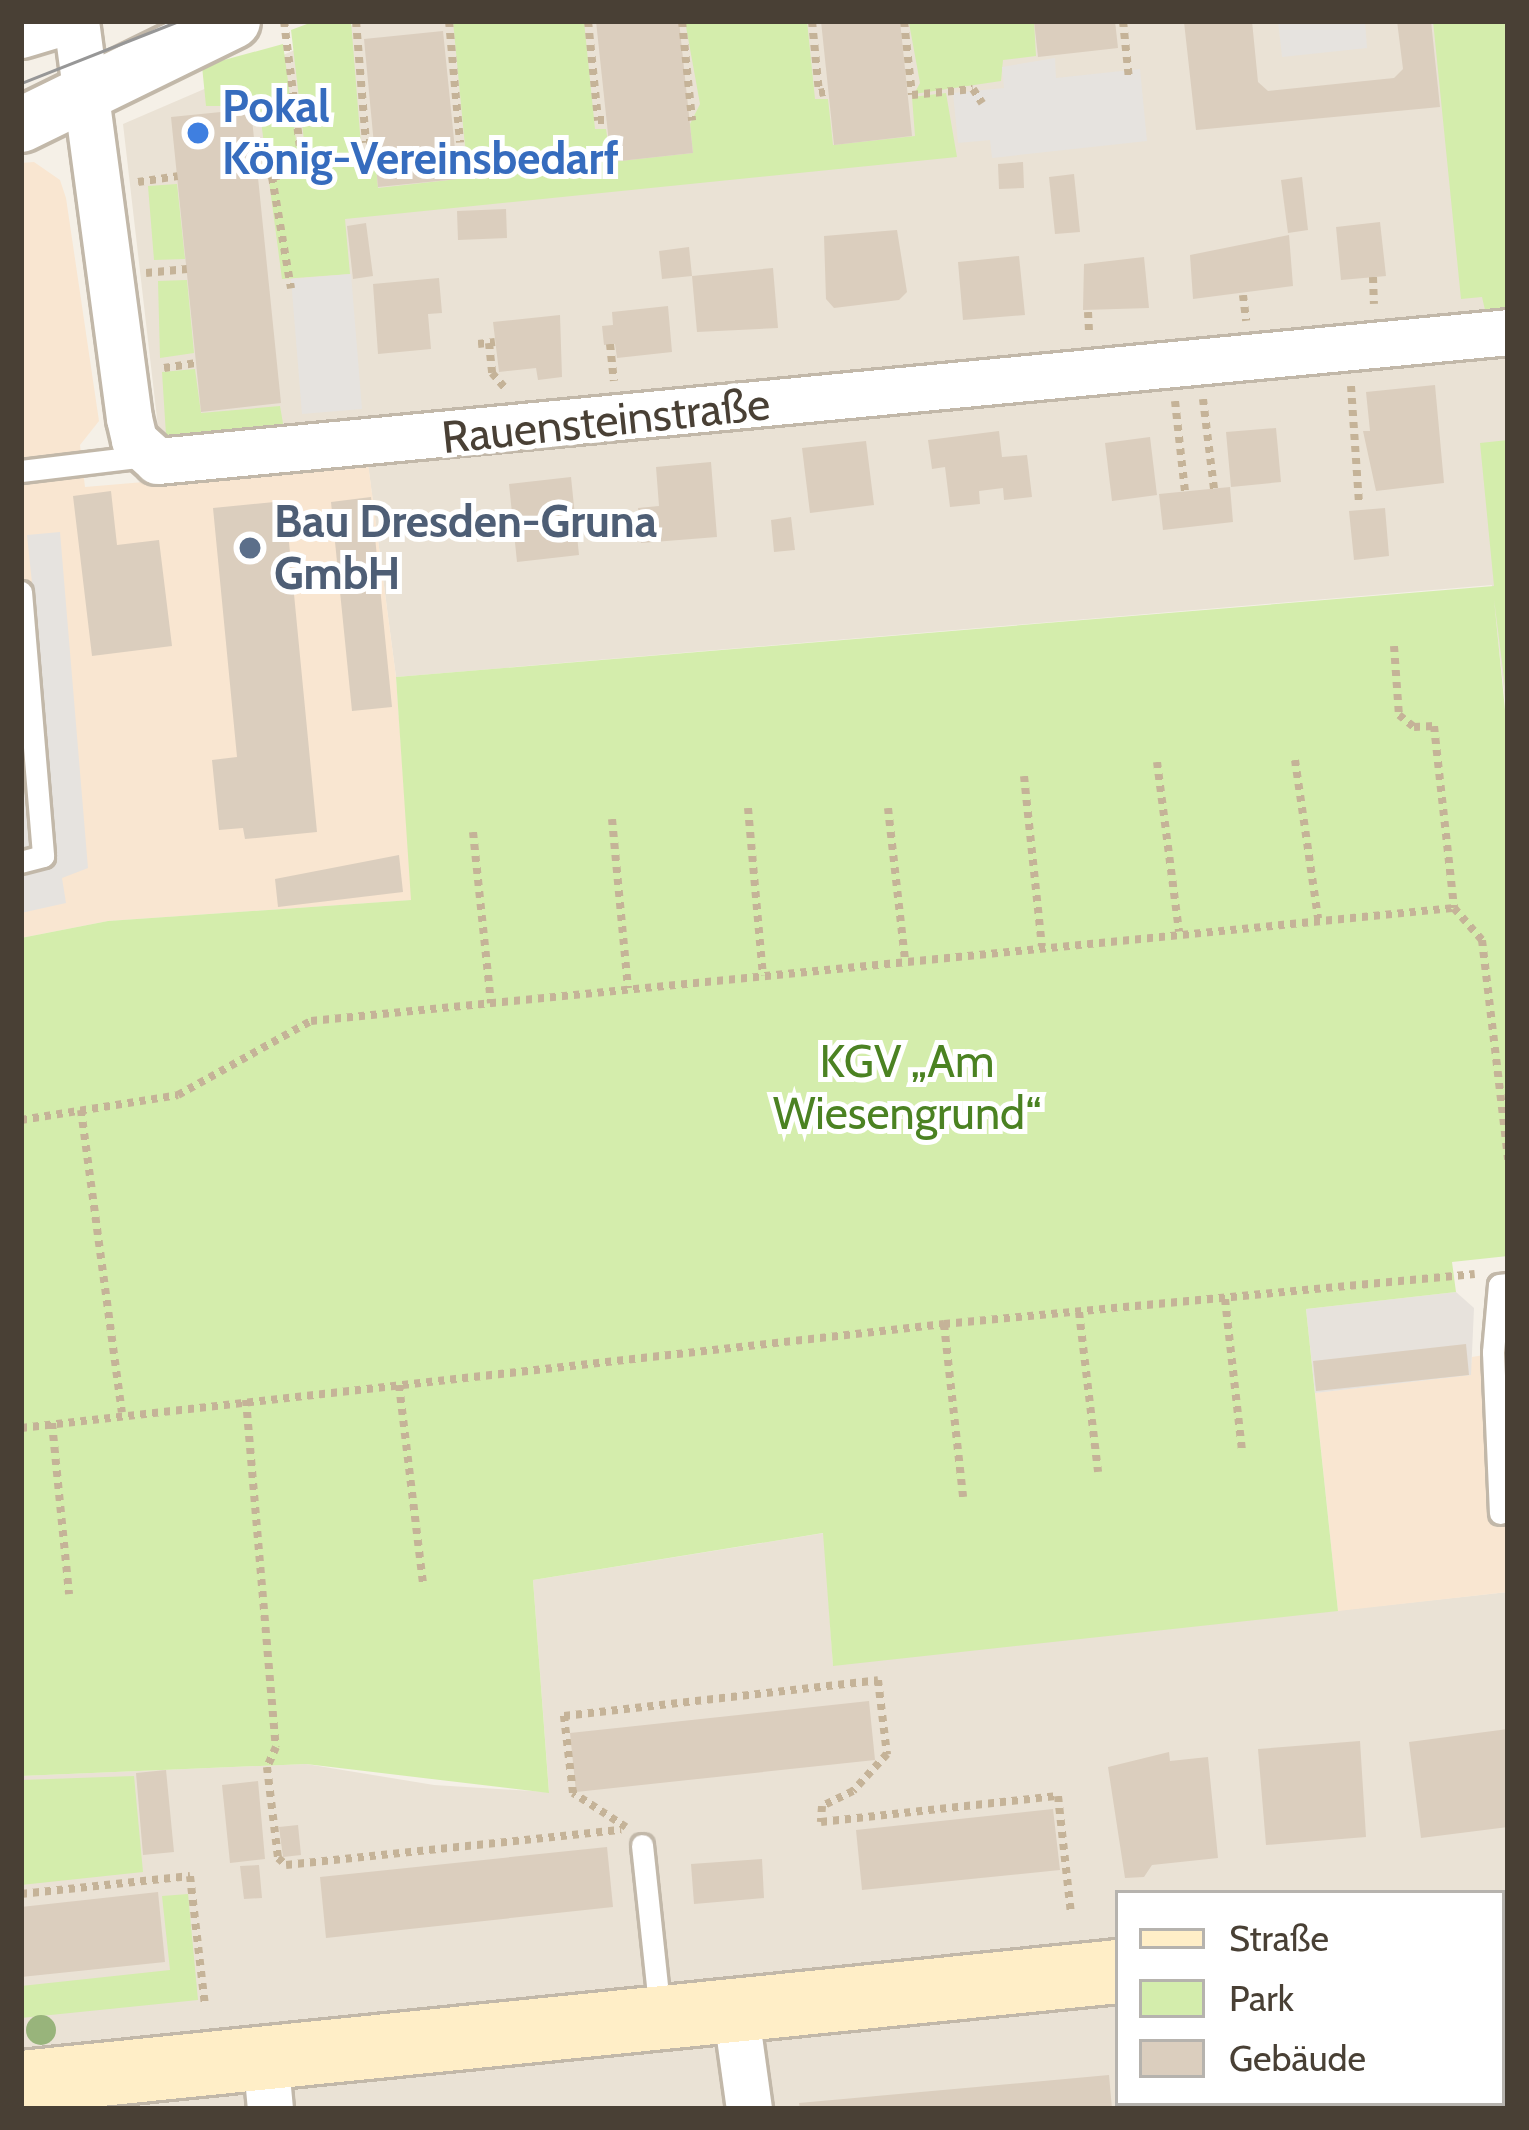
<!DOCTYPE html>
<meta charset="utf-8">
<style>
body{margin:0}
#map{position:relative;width:1529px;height:2130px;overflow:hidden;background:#f5f0e7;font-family:Cabin,sans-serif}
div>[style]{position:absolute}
.residential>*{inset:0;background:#eae2d5}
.commercial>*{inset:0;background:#f9e6d1}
.industrial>*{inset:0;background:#e7e2dc}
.green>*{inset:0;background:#d4edac}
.parking>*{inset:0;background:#e6e3df}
.building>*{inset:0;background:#dbcebe}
.path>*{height:8px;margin-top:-4px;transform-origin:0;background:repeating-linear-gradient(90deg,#c5b398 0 6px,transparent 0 12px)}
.roads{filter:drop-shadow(3px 0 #c2b8a9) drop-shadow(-3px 0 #c2b8a9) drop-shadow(0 3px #c2b8a9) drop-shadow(0 -3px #c2b8a9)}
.service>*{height:21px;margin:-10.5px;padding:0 10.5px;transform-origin:10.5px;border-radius:10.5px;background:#fff}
.minor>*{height:45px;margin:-22.5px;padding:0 22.5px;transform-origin:22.5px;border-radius:22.5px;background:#fff}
.tertiary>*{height:54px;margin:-27px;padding:0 27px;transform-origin:27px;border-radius:27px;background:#fff}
.secondary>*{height:63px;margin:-31.5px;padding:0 31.5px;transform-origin:31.5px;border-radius:31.5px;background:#ffeec7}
.tram>*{height:3px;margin:-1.5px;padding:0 1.5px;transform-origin:1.5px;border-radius:1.5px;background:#979797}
.trees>*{width:30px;height:30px;margin:-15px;border-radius:50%;background:#98b47b}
.dots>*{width:33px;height:33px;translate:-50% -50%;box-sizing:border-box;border:6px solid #fff;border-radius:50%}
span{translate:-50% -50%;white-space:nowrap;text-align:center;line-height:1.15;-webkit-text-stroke:10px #fff;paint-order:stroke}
.shop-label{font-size:45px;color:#366cbe;font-weight:700}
.left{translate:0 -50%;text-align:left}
.street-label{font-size:45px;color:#494035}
.service-label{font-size:45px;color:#4e5e75;font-weight:700}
.park-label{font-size:45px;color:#4b8222}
.frame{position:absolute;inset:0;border:24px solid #494035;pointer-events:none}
.legend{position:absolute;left:1115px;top:1890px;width:390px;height:216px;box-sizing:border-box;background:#fff;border:3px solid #b6b3ae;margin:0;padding:15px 21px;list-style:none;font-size:36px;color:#494035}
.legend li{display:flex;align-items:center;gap:24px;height:60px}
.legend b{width:60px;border:3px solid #b6b3ae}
</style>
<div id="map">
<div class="residential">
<div style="clip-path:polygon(362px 21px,1508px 21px,1508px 728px,1492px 585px,396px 677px,368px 464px,164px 479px,123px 124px)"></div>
<div style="clip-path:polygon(evenodd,824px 1533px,833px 1665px,1508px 1592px,1508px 2109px,21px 2109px,21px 1776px,306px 1764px,434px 1785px,549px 1792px,533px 1580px,824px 1533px,1118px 1893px,1502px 1893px,1502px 2103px,1118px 2103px,1118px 1893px)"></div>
</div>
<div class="commercial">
<div style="clip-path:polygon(34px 162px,60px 180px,66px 198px,99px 421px,80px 445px,85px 487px,368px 463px,396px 677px,412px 900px,108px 921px,21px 938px,21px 163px)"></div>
<div style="clip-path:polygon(1508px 1351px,1508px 1592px,1338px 1611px,1315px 1393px,1470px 1375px,1472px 1357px)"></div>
</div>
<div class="industrial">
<div style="clip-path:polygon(1456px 1292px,1474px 1308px,1471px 1375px,1315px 1393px,1306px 1309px)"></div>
</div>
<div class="green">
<div style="clip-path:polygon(315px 21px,351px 21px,362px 158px,375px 157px,378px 188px,458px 179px,455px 148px,465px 146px,453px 21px,584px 21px,595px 129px,606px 129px,611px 162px,693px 153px,690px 124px,700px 104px,685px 21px,807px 21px,815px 99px,828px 99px,833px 145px,915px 136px,912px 97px,946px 93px,957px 157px,345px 219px,350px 274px,282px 279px,269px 181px,308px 175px,291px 30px)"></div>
<div style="clip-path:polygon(1034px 21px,1036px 56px,1003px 60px,1001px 81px,914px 94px,920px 83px,909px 23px)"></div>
<div style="clip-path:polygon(1433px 21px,1508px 21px,1508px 308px,1485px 310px,1482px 297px,1461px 299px)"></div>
<div style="clip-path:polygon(283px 44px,300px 170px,268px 174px,259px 106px,206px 106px,202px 66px)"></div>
<div style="clip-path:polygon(177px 184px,185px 259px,154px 260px,148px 186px)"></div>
<div style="clip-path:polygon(187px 280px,194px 353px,160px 358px,158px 281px)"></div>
<div style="clip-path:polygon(195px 369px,201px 413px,280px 406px,285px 435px,181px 444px,166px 435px,162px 372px)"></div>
<div style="clip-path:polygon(1508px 440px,1508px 710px,1494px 599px,1508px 740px,1508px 1256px,1452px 1262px,1456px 1292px,1306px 1309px,1338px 1611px,833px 1666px,823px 1533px,533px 1580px,549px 1793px,306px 1764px,21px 1776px,21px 938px,108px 921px,411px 900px,396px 677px,1494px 586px,1480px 443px)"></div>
<div style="clip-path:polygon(134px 1776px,143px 1872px,21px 1885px,21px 1780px)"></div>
<div style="clip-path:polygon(188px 1894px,198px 2000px,21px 2018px,21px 1986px,170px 1970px,162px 1896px)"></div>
</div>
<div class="parking">
<div style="clip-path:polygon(1278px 21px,1365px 21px,1367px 48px,1282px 57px)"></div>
<div style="clip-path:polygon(1055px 58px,1056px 78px,1140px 69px,1147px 141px,992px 158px,990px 140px,958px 143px,953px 93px,1004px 88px,1002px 67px)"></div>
<div style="clip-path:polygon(351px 274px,362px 409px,302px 414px,291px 279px)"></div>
<div style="clip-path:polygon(60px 532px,88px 868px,62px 878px,66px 903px,21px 913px,21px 615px,35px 612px,27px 535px)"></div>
</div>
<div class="building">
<div style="clip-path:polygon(596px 21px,679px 21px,693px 153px,611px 162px)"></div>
<div style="clip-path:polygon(821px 21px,900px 21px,912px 136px,834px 145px)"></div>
<div style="clip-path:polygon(1034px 21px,1115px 21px,1118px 48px,1038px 57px)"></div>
<div style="clip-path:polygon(1252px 21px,1258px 82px,1268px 91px,1394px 78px,1403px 69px,1397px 21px,1431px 21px,1440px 107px,1196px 130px,1184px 22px)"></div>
<div style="clip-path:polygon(443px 31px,458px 179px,378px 187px,364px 39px)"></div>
<div style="clip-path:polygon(251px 109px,281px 403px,201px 412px,171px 117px)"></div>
<div style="clip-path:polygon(1023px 162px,1024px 188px,999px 189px,998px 164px)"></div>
<div style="clip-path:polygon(1074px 174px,1080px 232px,1055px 234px,1049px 177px)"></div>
<div style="clip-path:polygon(1302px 177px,1308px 230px,1288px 233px,1281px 180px)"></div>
<div style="clip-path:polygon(506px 209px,507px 238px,458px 240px,457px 211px)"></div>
<div style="clip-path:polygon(1380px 222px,1386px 276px,1341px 280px,1336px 227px)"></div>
<div style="clip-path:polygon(366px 223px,373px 276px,353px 279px,347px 226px)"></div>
<div style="clip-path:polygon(897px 230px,907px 292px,899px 300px,834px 308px,826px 299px,824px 236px)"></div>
<div style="clip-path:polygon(1289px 235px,1293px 286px,1193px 299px,1190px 255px)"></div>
<div style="clip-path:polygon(689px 247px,692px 276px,662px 279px,659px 251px)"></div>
<div style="clip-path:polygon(1019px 256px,1025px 315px,963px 320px,958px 262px)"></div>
<div style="clip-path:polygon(1144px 257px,1149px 308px,1083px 310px,1084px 264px)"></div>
<div style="clip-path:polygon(773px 268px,778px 328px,697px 332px,692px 276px)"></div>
<div style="clip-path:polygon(439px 278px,442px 313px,428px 314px,431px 349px,378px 354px,373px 284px)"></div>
<div style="clip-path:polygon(668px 306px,672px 352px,617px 358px,615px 344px,604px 345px,602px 326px,613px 325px,612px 312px)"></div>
<div style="clip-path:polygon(560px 315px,562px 377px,538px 380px,536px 368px,499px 372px,493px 322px)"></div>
<div style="clip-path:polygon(1435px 385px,1444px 483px,1376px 491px,1363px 431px,1370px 431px,1366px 392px)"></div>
<div style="clip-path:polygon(1276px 428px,1281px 482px,1231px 487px,1226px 432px)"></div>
<div style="clip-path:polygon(999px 431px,1002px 457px,1027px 455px,1032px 497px,1004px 500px,1003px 488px,979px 491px,980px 504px,950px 507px,945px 467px,932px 469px,928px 440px)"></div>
<div style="clip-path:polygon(1150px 437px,1157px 495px,1112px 501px,1105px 443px)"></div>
<div style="clip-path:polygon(866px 441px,874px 505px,810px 513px,802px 448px)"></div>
<div style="clip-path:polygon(711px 462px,717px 537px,641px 543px,638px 508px,659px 506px,656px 467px)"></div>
<div style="clip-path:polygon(571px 477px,579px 555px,517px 562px,509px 484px)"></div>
<div style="clip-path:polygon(1230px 487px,1233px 522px,1163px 530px,1159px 494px)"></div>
<div style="clip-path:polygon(111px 491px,117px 545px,159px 540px,172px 646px,92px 656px,73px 496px)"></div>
<div style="clip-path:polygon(371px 497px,392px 707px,352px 711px,331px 502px)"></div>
<div style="clip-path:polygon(285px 501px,317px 832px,245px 839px,243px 828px,219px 830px,212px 760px,237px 757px,213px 508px)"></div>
<div style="clip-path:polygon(1385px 508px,1389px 556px,1354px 560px,1349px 511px)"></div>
<div style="clip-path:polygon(791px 517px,795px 550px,774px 552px,771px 520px)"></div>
<div style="clip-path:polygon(399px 855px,403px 892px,278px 907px,275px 879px)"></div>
<div style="clip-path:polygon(1466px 1344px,1469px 1375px,1316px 1391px,1313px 1361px)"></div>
<div style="clip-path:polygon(869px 1701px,875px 1760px,576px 1792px,570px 1733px)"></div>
<div style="clip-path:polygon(1508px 1729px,1508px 1827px,1421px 1838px,1409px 1742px)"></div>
<div style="clip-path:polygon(1360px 1741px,1366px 1837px,1266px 1845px,1258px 1749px)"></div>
<div style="clip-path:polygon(1169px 1752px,1170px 1761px,1208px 1757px,1218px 1858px,1152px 1865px,1144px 1877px,1125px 1878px,1108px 1767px)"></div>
<div style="clip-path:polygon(166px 1770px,174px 1852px,143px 1855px,136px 1773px)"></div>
<div style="clip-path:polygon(258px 1781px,265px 1859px,230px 1863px,222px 1785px)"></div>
<div style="clip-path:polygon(1053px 1809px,1060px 1870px,862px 1890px,856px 1830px)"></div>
<div style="clip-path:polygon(298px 1825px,301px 1855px,283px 1857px,279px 1827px)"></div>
<div style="clip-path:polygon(607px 1847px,613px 1907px,326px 1938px,320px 1877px)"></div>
<div style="clip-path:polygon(762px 1859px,764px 1898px,694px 1904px,691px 1864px)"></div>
<div style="clip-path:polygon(259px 1865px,262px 1898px,244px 1899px,240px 1866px)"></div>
<div style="clip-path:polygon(158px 1892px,165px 1962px,21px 1977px,21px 1907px)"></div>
<div style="clip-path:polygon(1109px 2075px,1112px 2109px,800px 2109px,799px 2103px)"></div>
<div style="clip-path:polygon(1162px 2103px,1262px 2103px,1263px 2109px,1163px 2109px)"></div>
<div style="clip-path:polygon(1485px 2103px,1486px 2109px,1362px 2106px,1386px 2103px)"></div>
</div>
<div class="path">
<div style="left:284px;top:21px;width:151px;rotate:82.8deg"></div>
<div style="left:303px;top:171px;width:32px;rotate:169deg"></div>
<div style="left:272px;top:177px;width:113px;rotate:80.3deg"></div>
<div style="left:356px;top:21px;width:122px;rotate:85.3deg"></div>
<div style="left:366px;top:143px;width:8px"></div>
<div style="left:449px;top:21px;width:122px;rotate:84.8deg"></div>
<div style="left:588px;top:21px;width:100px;rotate:84.2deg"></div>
<div style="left:598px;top:120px;width:9px"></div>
<div style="left:682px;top:21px;width:100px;rotate:84.2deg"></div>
<div style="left:812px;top:21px;width:72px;rotate:84.4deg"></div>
<div style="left:819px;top:93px;width:10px;rotate:-11deg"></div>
<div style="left:904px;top:21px;width:74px;rotate:83.8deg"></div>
<div style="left:912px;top:95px;width:61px;rotate:-5.6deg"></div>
<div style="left:973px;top:89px;width:17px;rotate:57deg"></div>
<div style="left:1123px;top:21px;width:58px;rotate:84.1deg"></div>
<div style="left:138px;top:182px;width:40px;rotate:-8.5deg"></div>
<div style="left:146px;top:273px;width:41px;rotate:-5.6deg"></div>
<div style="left:1373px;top:277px;width:27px;rotate:88deg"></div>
<div style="left:1243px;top:295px;width:26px;rotate:83deg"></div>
<div style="left:1088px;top:312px;width:20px;rotate:87deg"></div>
<div style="left:489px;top:343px;width:30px;rotate:84deg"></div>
<div style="left:492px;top:373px;width:20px;rotate:49deg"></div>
<div style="left:478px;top:344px;width:17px;rotate:-7deg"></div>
<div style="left:610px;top:344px;width:37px;rotate:84deg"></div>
<div style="left:164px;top:368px;width:33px;rotate:-9deg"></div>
<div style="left:1351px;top:386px;width:117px;rotate:86.1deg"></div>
<div style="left:1203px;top:399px;width:91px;rotate:83deg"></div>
<div style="left:1175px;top:401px;width:92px;rotate:83.7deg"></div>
<div style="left:1394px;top:646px;width:69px;rotate:85.9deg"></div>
<div style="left:1399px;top:715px;width:19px;rotate:39deg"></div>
<div style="left:1414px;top:727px;width:20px;rotate:-3deg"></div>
<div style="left:1434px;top:726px;width:183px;rotate:83.7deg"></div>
<div style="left:1295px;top:760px;width:160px;rotate:81.7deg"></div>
<div style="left:1157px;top:762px;width:171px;rotate:82.6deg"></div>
<div style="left:1024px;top:776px;width:171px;rotate:84deg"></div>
<div style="left:748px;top:808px;width:168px;rotate:84.9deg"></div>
<div style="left:888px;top:808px;width:153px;rotate:83.6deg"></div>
<div style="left:612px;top:819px;width:170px;rotate:84.6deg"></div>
<div style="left:473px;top:832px;width:172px;rotate:84deg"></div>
<div style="left:81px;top:1110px;width:305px;rotate:82.3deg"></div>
<div style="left:21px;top:1120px;width:159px;rotate:-9deg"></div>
<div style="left:178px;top:1095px;width:152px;rotate:-29.1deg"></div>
<div style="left:311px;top:1021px;width:1149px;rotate:-5.65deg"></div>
<div style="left:1454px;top:908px;width:43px;rotate:48.8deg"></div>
<div style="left:1482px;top:940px;width:221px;rotate:83.2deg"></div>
<div style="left:1225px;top:1299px;width:152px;rotate:83.6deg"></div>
<div style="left:1079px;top:1312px;width:161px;rotate:83.2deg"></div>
<div style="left:944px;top:1324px;width:174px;rotate:83.7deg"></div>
<div style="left:399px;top:1385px;width:199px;rotate:83.1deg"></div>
<div style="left:246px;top:1400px;width:348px;rotate:85.1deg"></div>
<div style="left:276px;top:1747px;width:22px;rotate:114deg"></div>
<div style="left:267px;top:1767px;width:92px;rotate:83.1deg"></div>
<div style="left:278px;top:1858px;width:11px;rotate:41deg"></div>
<div style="left:286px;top:1865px;width:337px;rotate:-6deg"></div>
<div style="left:52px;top:1423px;width:172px;rotate:84.3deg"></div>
<div style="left:21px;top:1428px;width:929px;rotate:-6.43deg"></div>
<div style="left:944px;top:1324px;width:533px;rotate:-5.38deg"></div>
<div style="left:626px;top:1827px;width:63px;rotate:-147.3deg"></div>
<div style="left:573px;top:1793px;width:78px;rotate:-96.7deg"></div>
<div style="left:564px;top:1716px;width:316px;rotate:-6.5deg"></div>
<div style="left:878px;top:1680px;width:75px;rotate:83.1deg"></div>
<div style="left:887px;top:1754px;width:50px;rotate:132.6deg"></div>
<div style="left:853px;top:1791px;width:34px;rotate:154deg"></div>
<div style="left:822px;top:1806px;width:16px;rotate:94deg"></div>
<div style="left:821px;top:1822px;width:238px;rotate:-6.3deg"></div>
<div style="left:1058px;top:1796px;width:119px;rotate:83.7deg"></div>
<div style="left:21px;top:1894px;width:170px;rotate:-6.1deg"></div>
<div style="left:190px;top:1876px;width:131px;rotate:83.4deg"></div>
</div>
<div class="roads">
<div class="service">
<div style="left:21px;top:471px;width:125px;rotate:-6.9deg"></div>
<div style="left:21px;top:592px;width:265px;rotate:85.2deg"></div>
<div style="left:43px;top:856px;width:23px;rotate:165deg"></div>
<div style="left:1500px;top:1513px;width:161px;rotate:-92.5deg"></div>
<div style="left:1493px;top:1352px;width:67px;rotate:-84.9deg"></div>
<div style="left:1499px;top:1285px;width:9px;rotate:-6deg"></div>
<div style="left:642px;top:1845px;width:170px;rotate:83.9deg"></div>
</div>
<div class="minor">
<div style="left:76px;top:21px;width:401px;rotate:82.4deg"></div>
<div style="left:129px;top:418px;width:23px;rotate:77deg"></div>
<div style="left:134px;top:440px;width:31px;rotate:42deg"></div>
<div style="left:157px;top:461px;width:1357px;rotate:-5.45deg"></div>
<div style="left:735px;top:2008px;width:102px;rotate:82.1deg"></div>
<div style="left:265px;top:2056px;width:53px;rotate:84.6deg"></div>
</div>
<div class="tertiary">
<div style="left:21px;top:31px;width:34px;rotate:-17deg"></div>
<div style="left:21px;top:125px;width:236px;rotate:-26.1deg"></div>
</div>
<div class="secondary">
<div style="left:1502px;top:1933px;width:6px;rotate:-9deg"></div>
<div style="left:21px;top:2082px;width:1103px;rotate:-5.78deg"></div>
</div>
</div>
<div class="tram">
<div style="left:21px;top:83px;width:169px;rotate:-21.5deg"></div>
</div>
<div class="trees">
<div style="left:41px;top:2030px"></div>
</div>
<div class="dots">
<div style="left:198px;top:133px;background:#3f7fe0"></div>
<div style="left:250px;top:548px;background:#5c6f8a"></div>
</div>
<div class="shop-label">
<span class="left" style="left:222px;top:133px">Pokal<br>König-Vereinsbedarf</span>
</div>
<div class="street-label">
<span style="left:606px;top:421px;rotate:-6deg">Rauensteinstraße</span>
</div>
<div class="service-label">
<span class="left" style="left:274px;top:548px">Bau Dresden-Gruna<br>GmbH</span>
</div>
<div class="park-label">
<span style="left:907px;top:1088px">KGV „Am<br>Wiesengrund“</span>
</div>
<div class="frame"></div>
<ul class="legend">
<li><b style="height:15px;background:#ffeec7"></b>Straße</li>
<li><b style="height:33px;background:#d4edac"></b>Park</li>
<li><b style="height:33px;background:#dbcebe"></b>Gebäude</li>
</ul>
</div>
